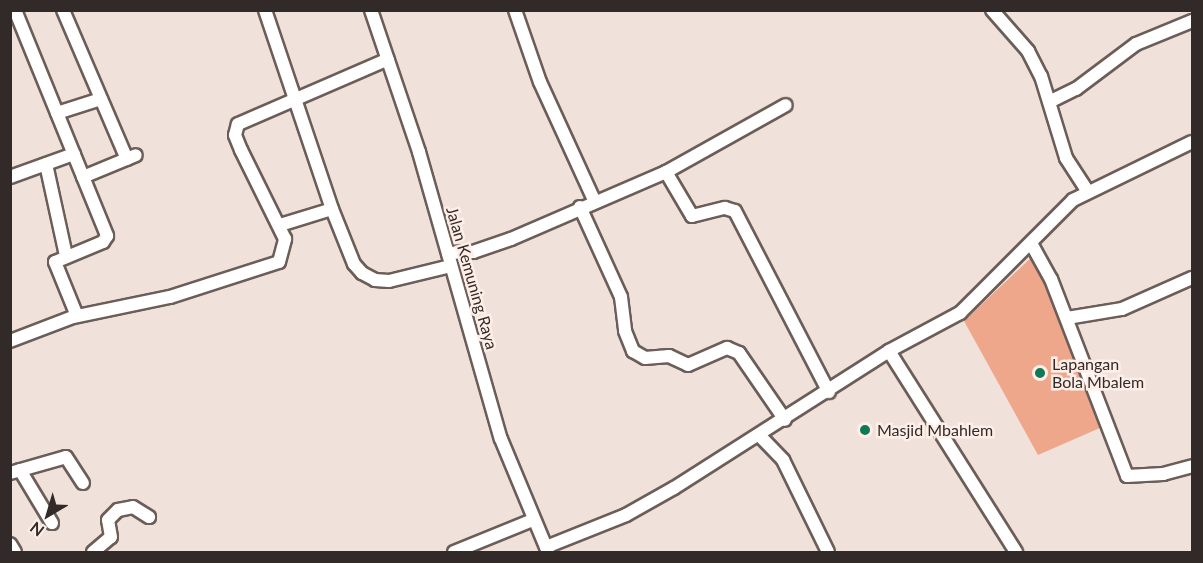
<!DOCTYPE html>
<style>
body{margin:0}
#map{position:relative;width:1203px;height:563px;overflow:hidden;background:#f1e1db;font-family:Lato,sans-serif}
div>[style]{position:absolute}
.green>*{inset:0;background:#efa78c}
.roads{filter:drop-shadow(2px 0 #6b5d58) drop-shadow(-2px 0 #6b5d58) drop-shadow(0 2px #6b5d58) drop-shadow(0 -2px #6b5d58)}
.street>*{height:12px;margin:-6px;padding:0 6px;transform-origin:6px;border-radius:6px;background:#fff}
.dots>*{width:16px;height:16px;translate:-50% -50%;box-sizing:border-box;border:3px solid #feeee8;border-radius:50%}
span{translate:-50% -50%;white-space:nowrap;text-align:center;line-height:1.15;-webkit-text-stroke:5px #feeee8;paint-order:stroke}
.street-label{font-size:16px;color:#312a28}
.poi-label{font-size:16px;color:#312a28}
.left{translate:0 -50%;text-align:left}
.frame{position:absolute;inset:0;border:12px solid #312a28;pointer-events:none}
.north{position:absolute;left:18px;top:485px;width:60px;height:60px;-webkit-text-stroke:4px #feeee8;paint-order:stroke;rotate:218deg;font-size:16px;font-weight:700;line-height:24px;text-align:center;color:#312a28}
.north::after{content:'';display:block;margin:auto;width:21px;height:27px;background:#312a28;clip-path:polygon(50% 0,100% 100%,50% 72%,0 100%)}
</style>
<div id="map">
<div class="green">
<div style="clip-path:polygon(1036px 253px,1109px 424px,1038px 455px,964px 321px)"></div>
</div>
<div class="roads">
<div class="street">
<div style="left:15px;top:10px;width:244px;rotate:67.8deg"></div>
<div style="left:107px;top:236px;width:7px;rotate:124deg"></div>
<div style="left:103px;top:242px;width:52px;rotate:157.4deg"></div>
<div style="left:55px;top:262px;width:58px;rotate:67.8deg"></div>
<div style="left:63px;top:10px;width:162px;rotate:66.8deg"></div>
<div style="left:265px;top:10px;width:210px;rotate:71.4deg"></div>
<div style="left:371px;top:10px;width:150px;rotate:71.3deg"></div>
<div style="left:419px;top:152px;width:298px;rotate:74.1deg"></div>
<div style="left:501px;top:439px;width:122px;rotate:67.4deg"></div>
<div style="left:515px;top:10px;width:76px;rotate:70.9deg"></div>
<div style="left:540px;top:82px;width:132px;rotate:65.4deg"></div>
<div style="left:992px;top:10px;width:55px;rotate:48.7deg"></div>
<div style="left:1028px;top:51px;width:28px;rotate:63deg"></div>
<div style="left:1041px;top:76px;width:86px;rotate:73deg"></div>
<div style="left:1066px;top:158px;width:38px;rotate:57deg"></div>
<div style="left:1051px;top:101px;width:28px;rotate:-26deg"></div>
<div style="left:1076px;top:89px;width:75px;rotate:-36.9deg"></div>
<div style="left:1136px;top:44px;width:61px;rotate:-22.3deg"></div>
<div style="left:57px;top:113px;width:46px;rotate:-17.7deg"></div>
<div style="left:46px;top:164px;width:94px;rotate:77.7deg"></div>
<div style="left:666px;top:172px;width:51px;rotate:59.4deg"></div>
<div style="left:692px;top:216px;width:34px;rotate:-14deg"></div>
<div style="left:725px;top:208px;width:10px;rotate:17deg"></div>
<div style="left:735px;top:211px;width:204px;rotate:62.6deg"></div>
<div style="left:10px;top:177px;width:68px;rotate:-19.8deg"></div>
<div style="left:83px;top:177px;width:57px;rotate:-22.5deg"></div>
<div style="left:580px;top:207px;width:99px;rotate:65.5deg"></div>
<div style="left:621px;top:297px;width:34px;rotate:83deg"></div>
<div style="left:625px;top:331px;width:22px;rotate:68deg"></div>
<div style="left:633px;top:351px;width:14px;rotate:30deg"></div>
<div style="left:645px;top:358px;width:24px;rotate:-5deg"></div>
<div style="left:669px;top:356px;width:21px;rotate:25deg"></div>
<div style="left:688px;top:365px;width:43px;rotate:-23.6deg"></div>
<div style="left:727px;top:348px;width:13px;rotate:23deg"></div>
<div style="left:739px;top:353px;width:81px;rotate:55.5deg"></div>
<div style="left:280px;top:225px;width:54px;rotate:-17.1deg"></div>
<div style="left:332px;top:209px;width:59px;rotate:68.2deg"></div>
<div style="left:354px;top:264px;width:12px;rotate:48deg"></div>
<div style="left:362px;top:273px;width:15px;rotate:28deg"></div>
<div style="left:375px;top:280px;width:14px;rotate:4deg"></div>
<div style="left:389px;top:281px;width:64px;rotate:-13.6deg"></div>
<div style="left:1032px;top:245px;width:39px;rotate:61deg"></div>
<div style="left:1051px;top:279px;width:211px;rotate:68.9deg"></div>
<div style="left:1127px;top:476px;width:36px;rotate:-3deg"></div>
<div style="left:1163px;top:474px;width:30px;rotate:-15deg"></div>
<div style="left:448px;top:253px;width:25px;rotate:-2deg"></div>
<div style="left:473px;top:252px;width:40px;rotate:-18.9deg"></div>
<div style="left:511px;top:239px;width:169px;rotate:-23.4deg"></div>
<div style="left:666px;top:172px;width:137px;rotate:-29.2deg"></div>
<div style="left:1067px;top:318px;width:56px;rotate:-9.3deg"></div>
<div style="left:1122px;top:309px;width:77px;rotate:-23.9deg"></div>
<div style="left:10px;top:341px;width:67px;rotate:-20.9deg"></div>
<div style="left:73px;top:317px;width:99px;rotate:-11.7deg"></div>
<div style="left:170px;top:297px;width:114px;rotate:-17.8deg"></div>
<div style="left:279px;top:262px;width:24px;rotate:-75deg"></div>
<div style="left:285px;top:239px;width:99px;rotate:-116.3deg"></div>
<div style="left:241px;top:150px;width:16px;rotate:-112deg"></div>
<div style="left:235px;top:135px;width:11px;rotate:-75deg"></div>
<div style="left:238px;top:124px;width:163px;rotate:-23.4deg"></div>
<div style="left:889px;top:351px;width:238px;rotate:57.7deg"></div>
<div style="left:759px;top:435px;width:35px;rotate:46deg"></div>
<div style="left:783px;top:460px;width:102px;rotate:63.9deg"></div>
<div style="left:20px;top:470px;width:62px;rotate:58.9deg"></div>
<div style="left:10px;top:473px;width:58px;rotate:-15.9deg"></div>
<div style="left:66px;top:457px;width:31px;rotate:57deg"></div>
<div style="left:10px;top:544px;width:9px;rotate:58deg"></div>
<div style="left:546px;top:547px;width:86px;rotate:-21.8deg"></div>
<div style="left:626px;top:515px;width:55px;rotate:-29.4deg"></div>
<div style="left:674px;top:488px;width:255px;rotate:-32.5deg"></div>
<div style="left:889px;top:351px;width:81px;rotate:-28.2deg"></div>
<div style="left:960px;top:313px;width:160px;rotate:-45deg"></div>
<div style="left:1073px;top:200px;width:132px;rotate:-26deg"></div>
<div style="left:93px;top:552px;width:23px;rotate:-40deg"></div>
<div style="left:111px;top:537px;width:17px;rotate:-100deg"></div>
<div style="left:108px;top:520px;width:14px;rotate:-45deg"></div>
<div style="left:118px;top:510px;width:15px;rotate:-11deg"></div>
<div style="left:133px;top:507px;width:19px;rotate:32deg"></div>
<div style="left:454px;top:552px;width:85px;rotate:-22.1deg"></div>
</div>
</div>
<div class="dots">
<div style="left:1040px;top:373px;background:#0e7a55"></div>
<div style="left:865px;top:430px;background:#0e7a55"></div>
</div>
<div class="street-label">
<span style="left:472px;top:278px;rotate:74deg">Jalan Kemuning Raya</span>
</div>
<div class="poi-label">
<span class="left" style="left:1052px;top:373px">Lapangan<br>Bola Mbalem</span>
<span class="left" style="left:877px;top:430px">Masjid Mbahlem</span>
</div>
<div class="frame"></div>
<div class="north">N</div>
</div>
